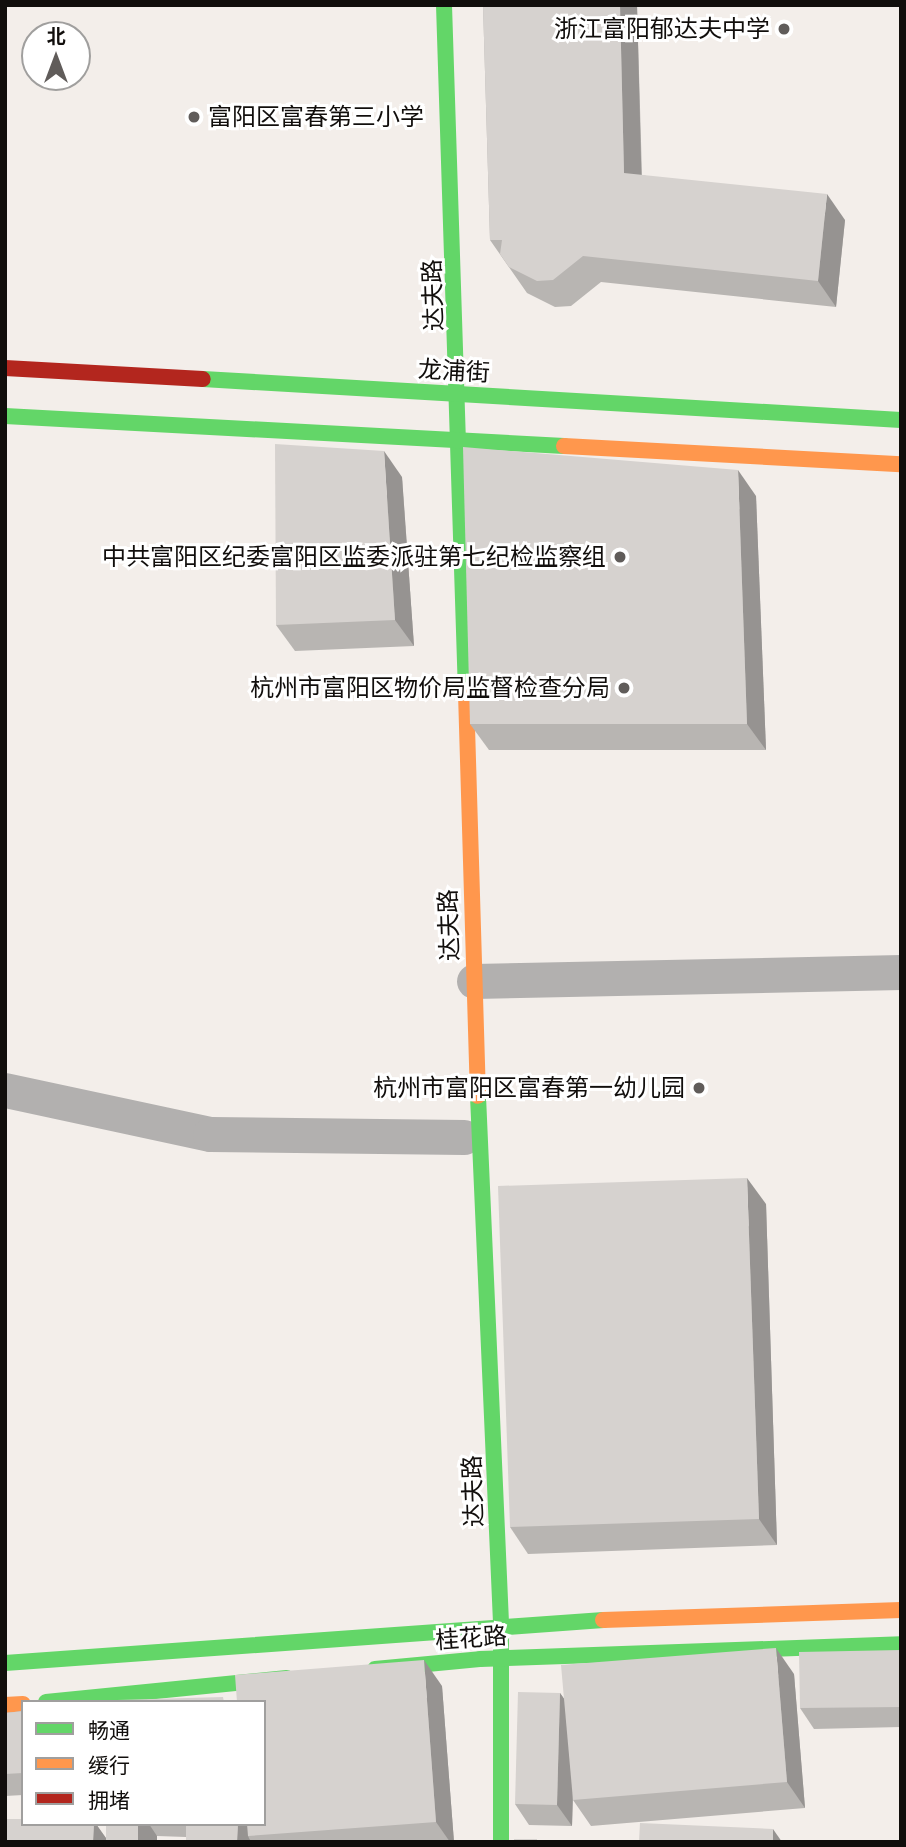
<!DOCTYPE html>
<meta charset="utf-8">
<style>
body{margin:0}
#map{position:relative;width:906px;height:1847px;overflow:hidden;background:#f3eeea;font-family:Figtree,"Noto Sans SC",sans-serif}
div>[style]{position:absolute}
.street>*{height:35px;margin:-17.5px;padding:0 17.5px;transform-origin:17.5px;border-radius:17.5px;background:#b2b0af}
.fast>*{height:16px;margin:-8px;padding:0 8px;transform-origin:8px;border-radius:8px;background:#63d668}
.slow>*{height:16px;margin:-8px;padding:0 8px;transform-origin:8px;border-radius:8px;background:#ff974d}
.jam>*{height:16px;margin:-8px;padding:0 8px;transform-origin:8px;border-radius:8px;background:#b3261e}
.wall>*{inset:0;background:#b8b5b2}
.shaded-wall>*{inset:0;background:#969391}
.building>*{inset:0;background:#d6d2cf}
.dots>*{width:19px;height:19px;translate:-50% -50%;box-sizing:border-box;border:4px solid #fff;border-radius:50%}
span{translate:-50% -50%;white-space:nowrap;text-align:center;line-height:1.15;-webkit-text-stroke:6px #fff;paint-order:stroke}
.poi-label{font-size:24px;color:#110e0c}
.right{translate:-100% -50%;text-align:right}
.left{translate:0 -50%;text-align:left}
.street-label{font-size:24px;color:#110e0c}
.frame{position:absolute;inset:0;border:7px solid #110e0c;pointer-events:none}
.legend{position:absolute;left:21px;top:1700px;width:245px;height:126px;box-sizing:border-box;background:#fff;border:2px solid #a09f9e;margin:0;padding:9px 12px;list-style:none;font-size:21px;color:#110e0c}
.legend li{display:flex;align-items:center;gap:14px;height:35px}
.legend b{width:35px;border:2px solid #a09f9e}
.north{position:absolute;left:21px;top:21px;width:70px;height:70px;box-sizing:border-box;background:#fff;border:2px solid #a09f9e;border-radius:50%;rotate:0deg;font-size:19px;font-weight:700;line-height:28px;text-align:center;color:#110e0c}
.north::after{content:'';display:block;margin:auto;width:24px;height:32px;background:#605c5a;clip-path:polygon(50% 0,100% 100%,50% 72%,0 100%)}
</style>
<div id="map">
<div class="street">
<div style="left:474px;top:981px;width:427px;rotate:-1.2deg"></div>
<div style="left:5px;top:1090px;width:210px;rotate:12.1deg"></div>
<div style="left:210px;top:1134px;width:254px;rotate:0.7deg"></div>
</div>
<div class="fast">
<div style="left:444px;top:5px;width:688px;rotate:88.17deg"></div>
<div style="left:203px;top:379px;width:699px;rotate:3.36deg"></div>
<div style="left:5px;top:416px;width:560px;rotate:3.07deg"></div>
<div style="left:478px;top:1096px;width:528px;rotate:87.5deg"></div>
<div style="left:501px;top:1623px;width:219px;rotate:90deg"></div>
<div style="left:5px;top:1663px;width:600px;rotate:-4.11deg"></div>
<div style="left:375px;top:1669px;width:105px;rotate:-5.4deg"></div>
<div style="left:480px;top:1659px;width:421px;rotate:-2deg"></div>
<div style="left:46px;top:1702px;width:242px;rotate:-5.7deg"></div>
</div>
<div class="slow">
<div style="left:564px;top:446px;width:337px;rotate:3.1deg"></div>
<div style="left:466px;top:693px;width:403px;rotate:88.3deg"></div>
<div style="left:603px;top:1620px;width:298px;rotate:-1.9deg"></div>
<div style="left:5px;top:1705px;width:18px;rotate:-3deg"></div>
</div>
<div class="jam">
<div style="left:5px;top:368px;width:198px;rotate:3.2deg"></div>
</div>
<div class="wall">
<div style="clip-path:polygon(483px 5px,637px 5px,642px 175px,845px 220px,836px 307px,601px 282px,571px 306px,555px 307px,527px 293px,490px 240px)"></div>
<div style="clip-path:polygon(402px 477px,414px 646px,295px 651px,276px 625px)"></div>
<div style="clip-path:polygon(756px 496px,766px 750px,489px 750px,470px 724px)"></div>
<div style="clip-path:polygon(766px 1204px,777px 1545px,528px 1554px,510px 1527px)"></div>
<div style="clip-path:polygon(901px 1650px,901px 1727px,814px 1729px,800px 1708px)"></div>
<div style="clip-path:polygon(794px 1674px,805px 1808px,591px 1826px,573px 1800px,573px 1797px,572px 1826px,529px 1825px,515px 1804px,560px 1693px,564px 1699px)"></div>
<div style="clip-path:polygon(442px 1686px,454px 1842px,186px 1842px,186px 1837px,157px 1836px,157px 1842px,5px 1842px,23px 1824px,96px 1824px,106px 1838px,106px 1824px,264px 1824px)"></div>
<div style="clip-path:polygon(23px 1711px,23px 1795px,5px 1796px,5px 1713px)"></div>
</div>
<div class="shaded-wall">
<div style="clip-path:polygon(620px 5px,637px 5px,642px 199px,624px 173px)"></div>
<div style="clip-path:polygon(827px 194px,845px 220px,836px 307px,818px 281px)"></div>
<div style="clip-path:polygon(384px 451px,402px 477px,414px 646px,395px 620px)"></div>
<div style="clip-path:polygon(738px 470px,756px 496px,766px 750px,747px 724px)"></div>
<div style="clip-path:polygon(747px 1178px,766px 1204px,777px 1545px,759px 1519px)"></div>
<div style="clip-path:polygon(776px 1648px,794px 1674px,805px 1808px,787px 1782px)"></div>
<div style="clip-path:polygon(424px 1660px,442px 1686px,454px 1842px,450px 1842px,436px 1822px)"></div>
<div style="clip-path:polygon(560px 1693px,575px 1714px,572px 1826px,557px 1805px)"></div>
<div style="clip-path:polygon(94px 1824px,96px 1824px,108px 1841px,93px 1842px)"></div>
<div style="clip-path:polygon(138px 1824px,149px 1824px,157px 1836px,157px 1842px,138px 1842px)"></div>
<div style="clip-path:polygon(238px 1824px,258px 1824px,248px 1836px,251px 1842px,237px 1842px)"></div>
<div style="clip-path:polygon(773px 1829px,782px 1842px,773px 1842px)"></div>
</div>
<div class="building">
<div style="clip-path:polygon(483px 5px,620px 5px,624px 173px,827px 194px,818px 281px,583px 256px,553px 280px,537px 281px,509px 267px,500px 254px,502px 240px,490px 240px)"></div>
<div style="clip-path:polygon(275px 444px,384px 451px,395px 620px,276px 625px)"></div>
<div style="clip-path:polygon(463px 447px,738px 470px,747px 724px,470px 724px)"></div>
<div style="clip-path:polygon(747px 1178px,759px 1519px,510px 1527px,498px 1186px)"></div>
<div style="clip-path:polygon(776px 1648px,787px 1782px,573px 1800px,561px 1665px)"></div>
<div style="clip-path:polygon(901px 1650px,901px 1707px,800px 1708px,799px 1652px)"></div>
<div style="clip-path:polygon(424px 1660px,436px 1822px,248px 1836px,247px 1824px,264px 1824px,264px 1702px,237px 1702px,235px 1675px)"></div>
<div style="clip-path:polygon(518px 1692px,560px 1693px,557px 1805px,515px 1804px)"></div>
<div style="clip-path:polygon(223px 1697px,224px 1702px,117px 1702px,117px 1700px)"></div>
<div style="clip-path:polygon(23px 1711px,23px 1773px,5px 1774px,5px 1713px)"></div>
<div style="clip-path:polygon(5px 1819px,23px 1819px,23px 1824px,94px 1824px,93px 1842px,5px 1842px)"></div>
<div style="clip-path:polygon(640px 1823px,773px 1829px,773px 1842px,639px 1842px)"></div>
<div style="clip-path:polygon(106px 1824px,138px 1824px,138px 1842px,106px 1842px)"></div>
<div style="clip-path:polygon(186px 1824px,238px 1824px,237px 1842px,186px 1842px)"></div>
<div style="clip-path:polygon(514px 1839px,537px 1839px,537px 1842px,514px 1842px)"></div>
<div style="clip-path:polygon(445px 1840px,445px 1842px,407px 1842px)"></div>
</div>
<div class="dots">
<div style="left:784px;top:29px;background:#605c5a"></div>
<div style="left:194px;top:117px;background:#605c5a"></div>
<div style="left:620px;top:557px;background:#605c5a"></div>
<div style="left:624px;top:688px;background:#605c5a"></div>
<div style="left:699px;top:1088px;background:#605c5a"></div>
</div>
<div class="poi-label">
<span class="right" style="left:770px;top:29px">浙江富阳郁达夫中学</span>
<span class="left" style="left:208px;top:117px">富阳区富春第三小学</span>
<span class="right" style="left:606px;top:557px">中共富阳区纪委富阳区监委派驻第七纪检监察组</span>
<span class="right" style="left:610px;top:688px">杭州市富阳区物价局监督检查分局</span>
<span class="right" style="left:685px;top:1088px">杭州市富阳区富春第一幼儿园</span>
</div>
<div class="street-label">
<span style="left:433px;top:295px;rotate:-92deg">达夫路</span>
<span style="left:454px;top:371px;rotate:3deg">龙浦街</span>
<span style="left:449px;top:925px;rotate:-92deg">达夫路</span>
<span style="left:473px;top:1491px;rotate:-92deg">达夫路</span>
<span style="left:471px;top:1638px;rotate:-4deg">桂花路</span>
</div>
<div class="frame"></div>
<ul class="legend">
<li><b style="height:9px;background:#63d668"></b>畅通</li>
<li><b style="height:9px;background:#ff974d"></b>缓行</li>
<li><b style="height:9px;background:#b3261e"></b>拥堵</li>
</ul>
<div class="north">北</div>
</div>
